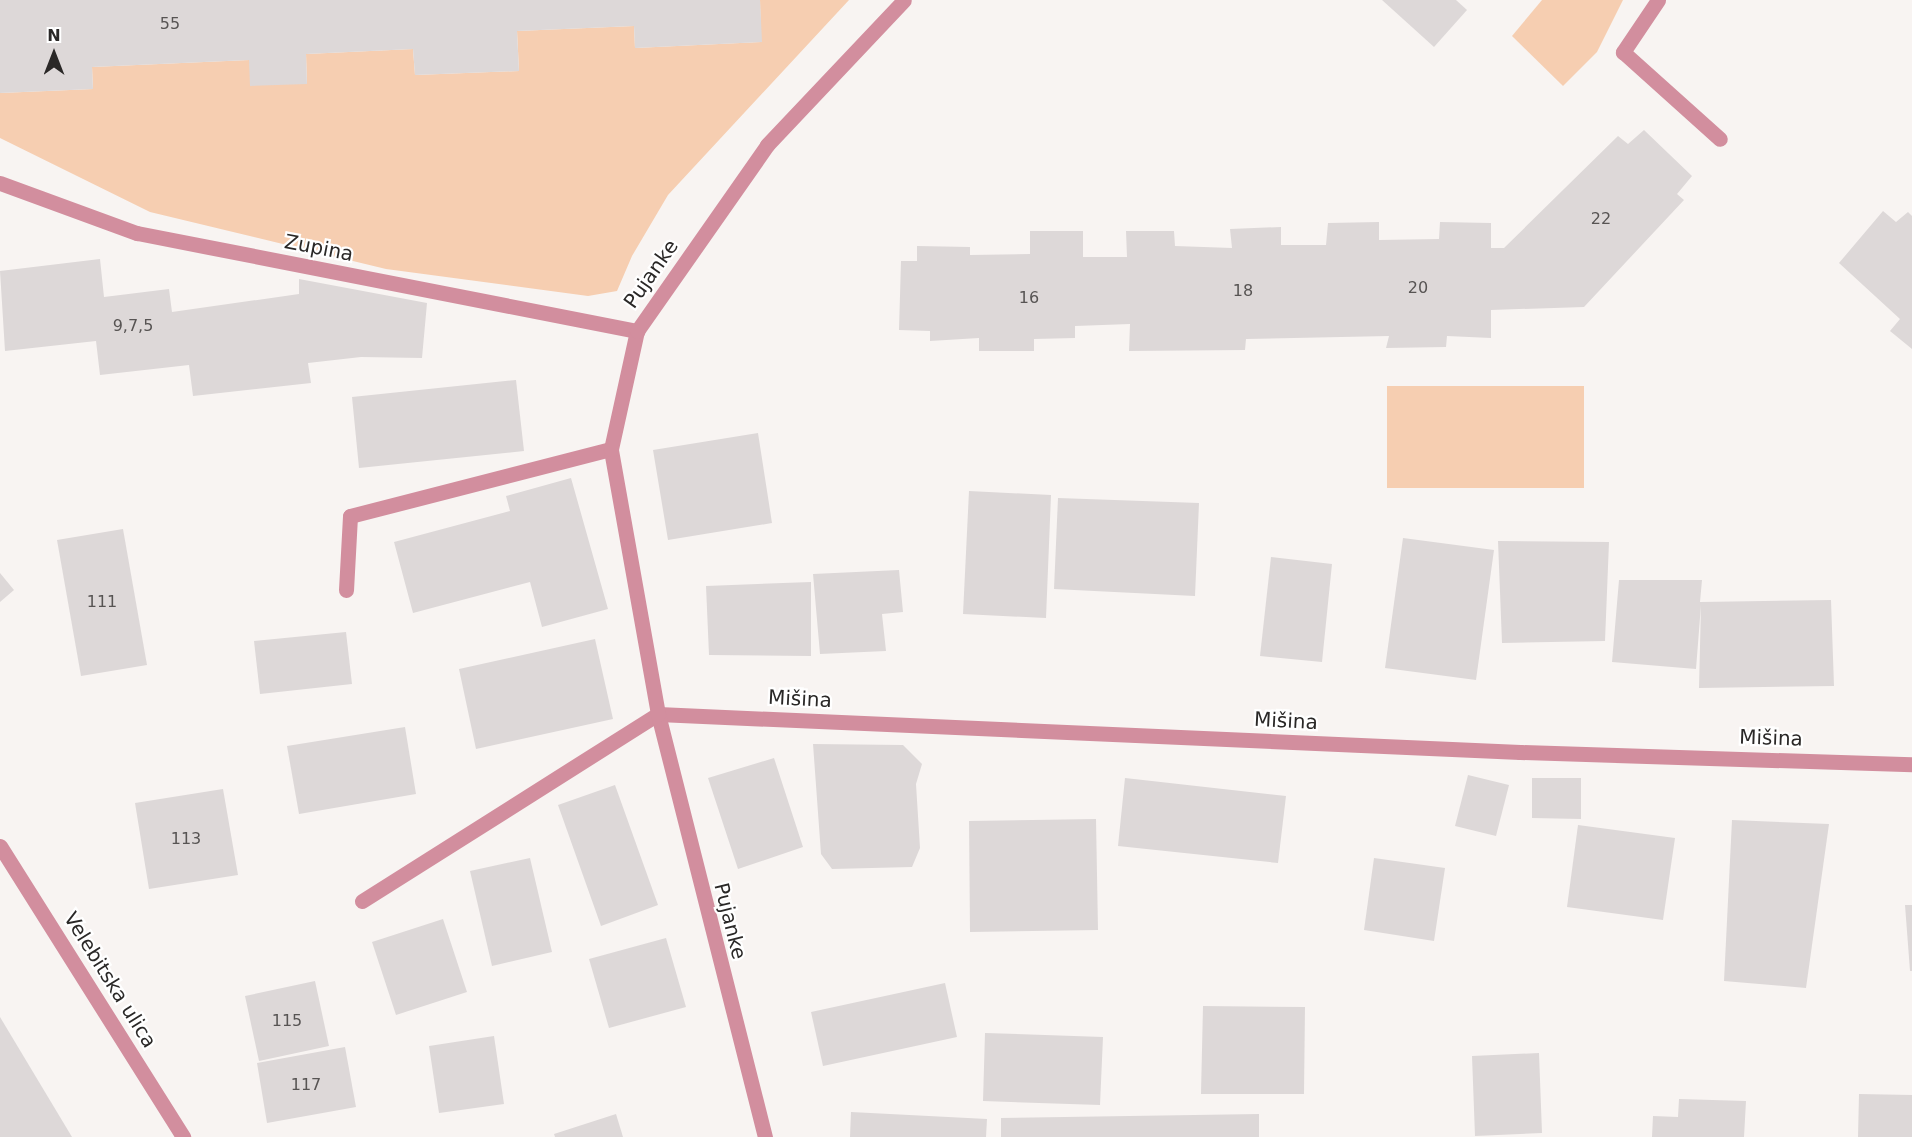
<!DOCTYPE html>
<html>
<head>
<meta charset="utf-8">
<style>
  body { margin:0 }
  #map { position:relative; width:1912px; height:1137px; overflow:hidden; background:#f8f4f2; font-family:"DejaVu Sans",sans-serif }
  div>[style] { position:absolute }
  .green>* { inset:0; background:#f6ceb1 }
  .building>* { inset:0; background:#ddd8d8 }
  .service>* { height:15px; margin:-7.5px; padding:0 7.5px; transform-origin:7.5px; border-radius:7.5px; background:#d28e9e }
  .minor>* { height:15px; margin:-7.5px; padding:0 7.5px; transform-origin:7.5px; border-radius:7.5px; background:#d28e9e }
  .tertiary>* { height:15px; margin:-7.5px; padding:0 7.5px; transform-origin:7.5px; border-radius:7.5px; background:#d28e9e }
  span { translate:-50% -50%; white-space:nowrap; text-align:center; line-height:1.15; -webkit-text-stroke:4.5px #fff; paint-order:stroke }
  .number-label { font-size:16px; color:#575453 }
  .number-label span { -webkit-text-stroke-width:0 }
  .street-label { font-size:20px; color:#2a2827 }
  .north { position:absolute; left:24px; top:24px; width:60px; height:60px; -webkit-text-stroke:4px #fff; paint-order:stroke; rotate:0deg; font-size:16px; font-weight:700; line-height:24px; text-align:center; color:#2a2827 }
  .north::after { content:''; display:block; margin:auto; width:21px; height:27px; background:#2a2827; clip-path:polygon(50% 0,100% 100%,50% 72%,0 100%) }
</style>
</head>
<body>
<div id="map">
  <div class="green">
    <div style="clip-path:polygon(760px 0,849px 0,668px 195px,632px 256px,617px 291px,588px 296px,386px 269px,150px 212px,0 138px,0 93px,93px 89px,92px 67px,249px 60px,307px 84px,306px 54px,413px 49px,415px 75px,519px 71px,517px 31px,634px 26px,635px 48px,761px 42px)"></div>
    <div style="clip-path:polygon(1542px 0,1623px 0,1597px 52px,1563px 86px,1512px 36px)"></div>
    <div style="clip-path:polygon(1387px 386px,1584px 386px,1584px 488px,1387px 488px)"></div>
  </div>
  <div class="building">
    <div style="clip-path:polygon(0 0,760px 0,762px 42px,635px 48px,634px 26px,517px 31px,519px 71px,415px 75px,413px 49px,306px 54px,307px 84px,250px 86px,249px 60px,92px 67px,93px 89px,0 93px)"></div>
    <div style="clip-path:polygon(1382px 0,1456px 0,1467px 10px,1434px 47px)"></div>
    <div style="clip-path:polygon(1644px 130px,1692px 176px,1677px 194px,1684px 200px,1584px 307px,1491px 310px,1491px 338px,1447px 336px,1446px 347px,1386px 348px,1389px 336px,1246px 339px,1245px 350px,1129px 351px,1130px 324px,1075px 326px,1075px 338px,1034px 339px,1034px 351px,979px 351px,979px 338px,930px 341px,930px 331px,899px 330px,901px 261px,917px 261px,917px 246px,970px 247px,970px 255px,1030px 254px,1030px 231px,1083px 231px,1083px 257px,1127px 257px,1126px 231px,1174px 231px,1175px 246px,1232px 248px,1230px 229px,1281px 227px,1281px 245px,1326px 245px,1328px 223px,1379px 222px,1379px 240px,1439px 239px,1440px 222px,1491px 223px,1491px 248px,1504px 248px,1618px 136px,1628px 144px)"></div>
    <div style="clip-path:polygon(1883px 211px,1896px 222px,1908px 212px,1912px 216px,1912px 349px,1890px 331px,1900px 319px,1839px 263px)"></div>
    <div style="clip-path:polygon(100px 259px,104px 297px,169px 289px,172px 312px,299px 294px,299px 279px,427px 303px,422px 358px,361px 357px,308px 363px,311px 383px,193px 396px,189px 365px,100px 375px,96px 341px,5px 351px,0 271px)"></div>
    <div style="clip-path:polygon(516px 380px,524px 451px,359px 468px,352px 397px)"></div>
    <div style="clip-path:polygon(758px 433px,772px 523px,668px 540px,653px 450px)"></div>
    <div style="clip-path:polygon(571px 478px,608px 609px,542px 627px,530px 582px,413px 613px,394px 542px,510px 511px,506px 496px)"></div>
    <div style="clip-path:polygon(969px 491px,1051px 495px,1046px 618px,963px 614px)"></div>
    <div style="clip-path:polygon(1058px 498px,1199px 503px,1195px 596px,1054px 589px)"></div>
    <div style="clip-path:polygon(123px 529px,147px 665px,81px 676px,57px 540px)"></div>
    <div style="clip-path:polygon(1403px 538px,1494px 550px,1476px 680px,1385px 668px)"></div>
    <div style="clip-path:polygon(1498px 541px,1609px 542px,1605px 641px,1502px 643px)"></div>
    <div style="clip-path:polygon(1271px 557px,1332px 564px,1322px 662px,1260px 656px)"></div>
    <div style="clip-path:polygon(899px 570px,903px 612px,882px 614px,886px 651px,820px 654px,813px 574px)"></div>
    <div style="clip-path:polygon(0 573px,14px 590px,0 602px)"></div>
    <div style="clip-path:polygon(1619px 580px,1702px 580px,1700px 602px,1831px 600px,1834px 686px,1699px 688px,1701px 605px,1696px 669px,1612px 662px)"></div>
    <div style="clip-path:polygon(811px 582px,811px 656px,709px 655px,706px 586px)"></div>
    <div style="clip-path:polygon(346px 632px,352px 684px,260px 694px,254px 641px)"></div>
    <div style="clip-path:polygon(595px 639px,613px 719px,476px 749px,459px 669px)"></div>
    <div style="clip-path:polygon(405px 727px,416px 794px,299px 814px,287px 746px)"></div>
    <div style="clip-path:polygon(813px 744px,903px 745px,922px 764px,916px 784px,920px 848px,912px 867px,832px 869px,821px 854px)"></div>
    <div style="clip-path:polygon(774px 758px,803px 847px,738px 869px,708px 778px)"></div>
    <div style="clip-path:polygon(1468px 775px,1509px 785px,1496px 836px,1455px 826px)"></div>
    <div style="clip-path:polygon(1125px 778px,1286px 796px,1278px 863px,1118px 846px)"></div>
    <div style="clip-path:polygon(1532px 778px,1581px 778px,1581px 819px,1532px 818px)"></div>
    <div style="clip-path:polygon(615px 785px,658px 905px,601px 926px,558px 805px)"></div>
    <div style="clip-path:polygon(223px 789px,238px 875px,149px 889px,135px 803px)"></div>
    <div style="clip-path:polygon(1096px 819px,1098px 930px,970px 932px,969px 821px)"></div>
    <div style="clip-path:polygon(1732px 820px,1829px 824px,1806px 988px,1724px 981px)"></div>
    <div style="clip-path:polygon(1578px 825px,1675px 838px,1663px 920px,1567px 907px)"></div>
    <div style="clip-path:polygon(530px 858px,552px 952px,492px 966px,470px 871px)"></div>
    <div style="clip-path:polygon(1374px 858px,1445px 868px,1434px 941px,1364px 930px)"></div>
    <div style="clip-path:polygon(1905px 905px,1912px 905px,1912px 971px,1910px 971px)"></div>
    <div style="clip-path:polygon(443px 919px,467px 992px,396px 1015px,372px 942px)"></div>
    <div style="clip-path:polygon(666px 938px,686px 1007px,609px 1028px,589px 959px)"></div>
    <div style="clip-path:polygon(315px 981px,329px 1046px,259px 1061px,245px 996px)"></div>
    <div style="clip-path:polygon(945px 983px,957px 1037px,823px 1066px,811px 1012px)"></div>
    <div style="clip-path:polygon(1203px 1006px,1305px 1007px,1304px 1094px,1201px 1094px)"></div>
    <div style="clip-path:polygon(0 1017px,72px 1137px,0 1137px)"></div>
    <div style="clip-path:polygon(985px 1033px,1103px 1037px,1100px 1105px,983px 1101px)"></div>
    <div style="clip-path:polygon(494px 1036px,504px 1104px,439px 1113px,429px 1046px)"></div>
    <div style="clip-path:polygon(345px 1047px,356px 1107px,267px 1123px,257px 1063px)"></div>
    <div style="clip-path:polygon(1539px 1053px,1542px 1133px,1475px 1136px,1472px 1056px)"></div>
    <div style="clip-path:polygon(1859px 1094px,1912px 1095px,1912px 1137px,1858px 1137px)"></div>
    <div style="clip-path:polygon(1679px 1099px,1746px 1101px,1744px 1137px,1652px 1137px,1653px 1116px,1678px 1117px)"></div>
    <div style="clip-path:polygon(851px 1112px,987px 1119px,986px 1137px,850px 1137px)"></div>
    <div style="clip-path:polygon(616px 1114px,623px 1137px,555px 1137px,554px 1134px)"></div>
    <div style="clip-path:polygon(1259px 1114px,1259px 1137px,1001px 1137px,1001px 1118px)"></div>
  </div>
  <div class="service">
    <div style="left:1658px;top:0;width:63px;rotate:123.9deg"></div>
    <div style="left:1623px;top:52px;width:130px;rotate:41.9deg"></div>
    <div style="left:346px;top:590px;width:74px;rotate:-86.9deg"></div>
    <div style="left:350px;top:516px;width:269px;rotate:-14.4deg"></div>
  </div>
  <div class="minor">
    <div style="left:0;top:183px;width:146px;rotate:20.1deg"></div>
    <div style="left:137px;top:233px;width:510px;rotate:11.09deg"></div>
    <div style="left:362px;top:901px;width:350px;rotate:-32.3deg"></div>
    <div style="left:658px;top:714px;width:863px;rotate:2.52deg"></div>
    <div style="left:1520px;top:752px;width:392px;rotate:1.8deg"></div>
    <div style="left:765px;top:1137px;width:436px;rotate:-104.2deg"></div>
    <div style="left:658px;top:714px;width:269px;rotate:-100.1deg"></div>
    <div style="left:611px;top:449px;width:121px;rotate:-77.6deg"></div>
    <div style="left:637px;top:331px;width:227px;rotate:-55deg"></div>
    <div style="left:767px;top:145px;width:199px;rotate:-46.6deg"></div>
  </div>
  <div class="tertiary">
    <div style="left:0;top:846px;width:344px;rotate:57.8deg"></div>
  </div>
  <div class="number-label">
    <span style="left:170px;top:24px">55</span>
    <span style="left:1601px;top:219px">22</span>
    <span style="left:1418px;top:288px">20</span>
    <span style="left:1243px;top:291px">18</span>
    <span style="left:1029px;top:298px">16</span>
    <span style="left:133px;top:326px">9,7,5</span>
    <span style="left:102px;top:602px">111</span>
    <span style="left:186px;top:839px">113</span>
    <span style="left:287px;top:1021px">115</span>
    <span style="left:306px;top:1085px">117</span>
  </div>
  <div class="street-label">
    <span style="left:319px;top:248px;rotate:11deg">Zupina</span>
    <span style="left:651px;top:274px;rotate:-55deg">Pujanke</span>
    <span style="left:800px;top:699px;rotate:3deg">Mišina</span>
    <span style="left:1286px;top:721px;rotate:3deg">Mišina</span>
    <span style="left:1771px;top:738px;rotate:2deg">Mišina</span>
    <span style="left:730px;top:921px;rotate:76deg">Pujanke</span>
    <span style="left:110px;top:980px;rotate:58deg">Velebitska ulica</span>
  </div>
  <div class="north">N</div>
</div>
</body>
</html>
